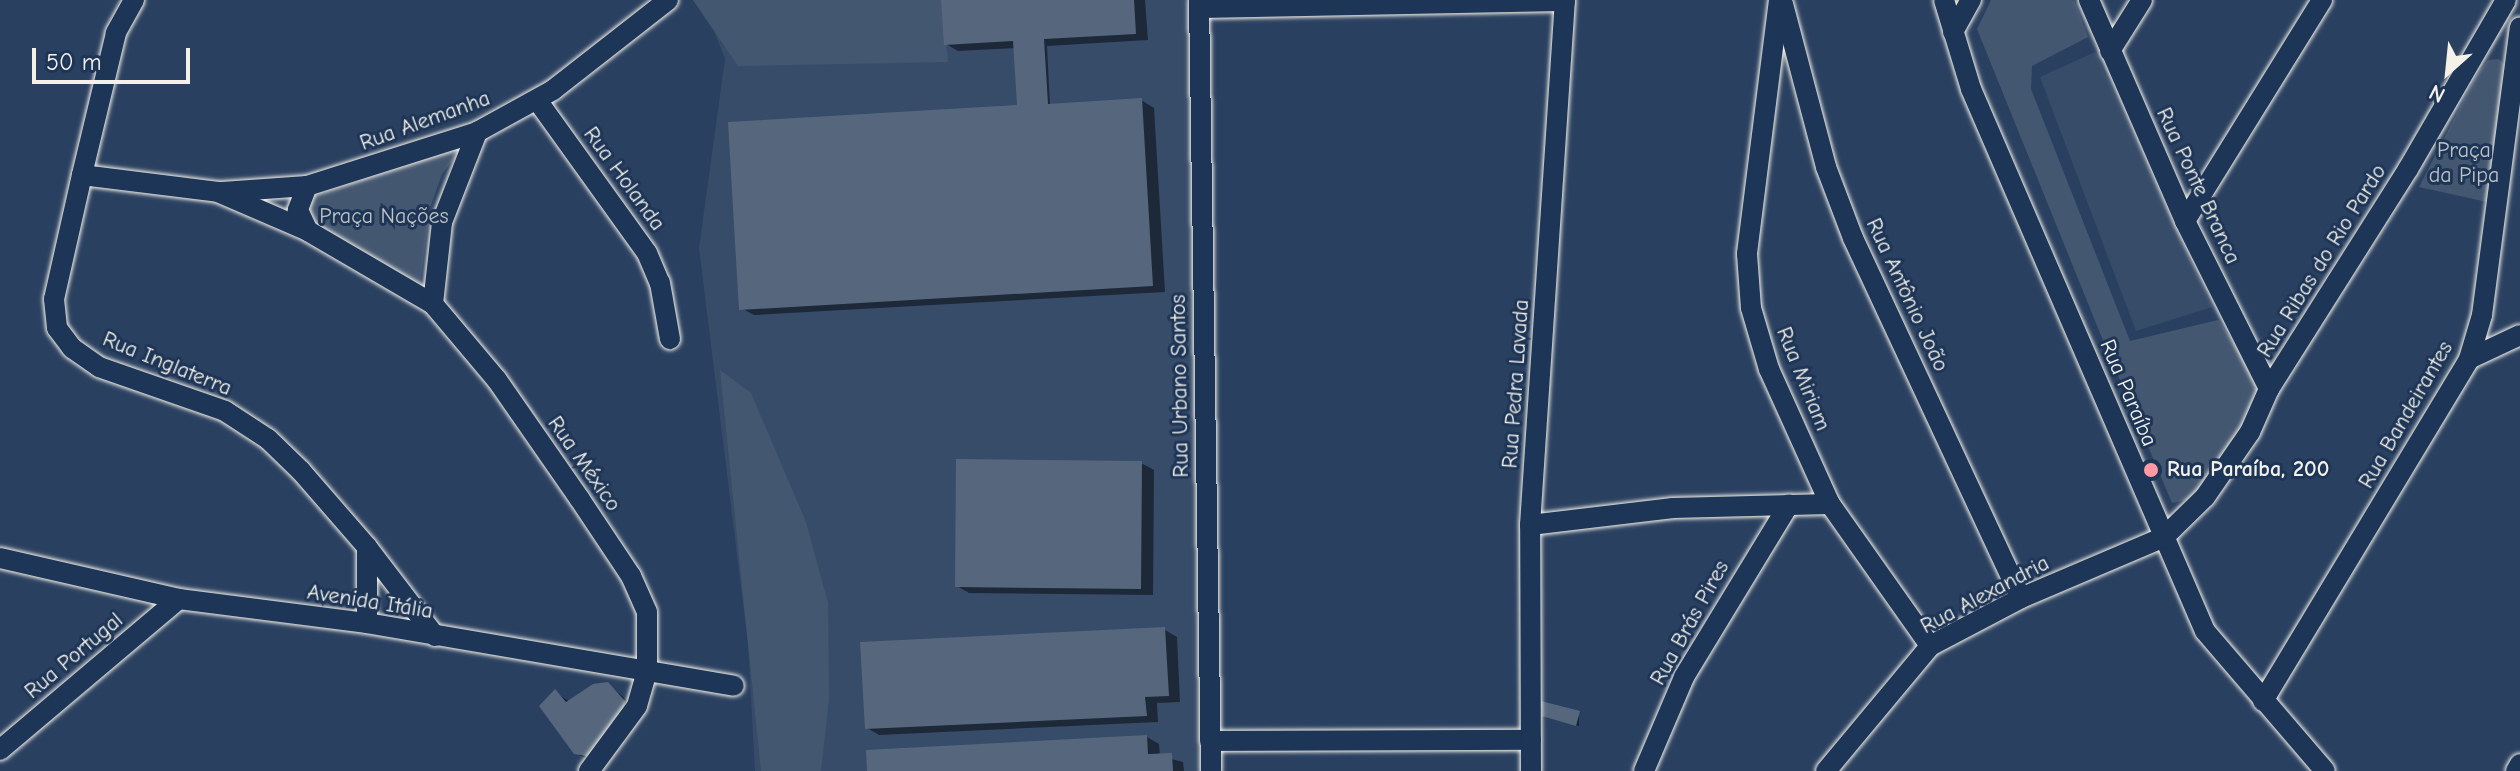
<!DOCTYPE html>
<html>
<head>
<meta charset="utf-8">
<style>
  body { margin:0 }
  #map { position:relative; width:2520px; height:771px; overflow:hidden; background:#2a4060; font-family:"Comic Neue",sans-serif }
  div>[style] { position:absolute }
  .built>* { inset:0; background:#374c69 }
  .green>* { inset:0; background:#445771 }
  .shadow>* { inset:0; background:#0007 }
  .building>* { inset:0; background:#56677d }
  .roads { filter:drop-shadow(0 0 2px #f4f1e8) drop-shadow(0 0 2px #f4f1e8) }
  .minor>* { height:20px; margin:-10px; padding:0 10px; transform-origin:10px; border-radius:10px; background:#1d3557 }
  .dots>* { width:22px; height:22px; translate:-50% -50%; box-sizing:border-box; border:4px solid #1d3557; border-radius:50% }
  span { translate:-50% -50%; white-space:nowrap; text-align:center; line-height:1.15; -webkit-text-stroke:6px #1d3557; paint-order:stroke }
  .street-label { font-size:22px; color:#f4f1e8 }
  .park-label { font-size:22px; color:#bfc3c4 }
  .poi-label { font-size:22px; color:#f4f1e8; font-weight:700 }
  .left { translate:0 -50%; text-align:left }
  .north { position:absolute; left:2408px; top:32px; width:80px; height:80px; -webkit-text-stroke:6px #1d3557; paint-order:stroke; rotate:207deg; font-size:22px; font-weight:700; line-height:32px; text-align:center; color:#f4f1e8 }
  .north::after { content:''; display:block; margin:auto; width:28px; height:36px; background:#f4f1e8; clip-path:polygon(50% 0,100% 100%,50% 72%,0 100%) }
  .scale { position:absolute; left:32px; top:48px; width:158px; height:36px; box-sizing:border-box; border:4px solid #f4f1e8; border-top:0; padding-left:10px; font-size:24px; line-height:28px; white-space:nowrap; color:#f4f1e8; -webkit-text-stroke:6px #1d3557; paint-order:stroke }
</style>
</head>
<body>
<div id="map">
  <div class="built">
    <div style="clip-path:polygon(702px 0,1197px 0,1214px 771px,755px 771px,748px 643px,699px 248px,725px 59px)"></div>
    <div style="clip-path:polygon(2095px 52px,2212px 307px,2136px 331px,2040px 77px)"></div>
  </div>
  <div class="green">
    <div style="clip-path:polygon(693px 0,942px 0,948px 62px,738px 66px)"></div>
    <div style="clip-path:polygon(1991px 0,2074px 0,2088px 37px,2032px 66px,2031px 89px,2130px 341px,2218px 320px,2262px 384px,2259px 402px,2195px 498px,2172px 503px,2100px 333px,1977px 29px)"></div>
    <div style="clip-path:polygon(2499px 59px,2507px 67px,2508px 84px,2487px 202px,2419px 187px,2476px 76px,2488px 60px)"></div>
    <div style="clip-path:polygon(464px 146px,442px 174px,430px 208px,420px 284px,325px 234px,312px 220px,309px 198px)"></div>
    <div style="clip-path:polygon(720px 370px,751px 393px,806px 522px,828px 603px,829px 699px,821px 771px,761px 771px)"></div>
  </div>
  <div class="shadow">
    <div style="clip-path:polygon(943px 0,1145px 0,1148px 40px,1047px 46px,1050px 106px,1141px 100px,1154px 108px,1165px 292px,754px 315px,741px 308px,1024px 107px,1016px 48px,958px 51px,946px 44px)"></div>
    <div style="clip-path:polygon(1141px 463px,1154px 470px,1153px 595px,969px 593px,957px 586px)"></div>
    <div style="clip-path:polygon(1165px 630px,1177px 637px,1180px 702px,1157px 703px,1158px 722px,879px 735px,867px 728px)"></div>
    <div style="clip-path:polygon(608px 684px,637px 709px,634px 721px,628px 738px,600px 762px,588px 760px,575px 752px,555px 692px,570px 702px)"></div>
    <div style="clip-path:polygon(1579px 713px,1579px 726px,1547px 717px)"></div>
    <div style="clip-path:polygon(1147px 737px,1159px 744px,1160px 756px,1183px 762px,1184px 771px,869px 771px)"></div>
  </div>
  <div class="building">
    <div style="clip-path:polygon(941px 0,1134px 0,1136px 34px,1044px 39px,1048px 104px,1142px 98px,1153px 286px,739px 310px,728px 122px,1017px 105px,1013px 41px,944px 45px)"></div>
    <div style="clip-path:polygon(956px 459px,1142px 461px,1141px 589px,955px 587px)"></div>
    <div style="clip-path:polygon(1165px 627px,1169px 696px,1145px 697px,1147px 716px,865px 729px,860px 642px)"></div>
    <div style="clip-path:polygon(608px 682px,625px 701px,623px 714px,606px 743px,587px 756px,574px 754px,539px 706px,555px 689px,566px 702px,593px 684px)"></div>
    <div style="clip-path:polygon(1541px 701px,1580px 711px,1576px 726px,1542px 716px)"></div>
    <div style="clip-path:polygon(1147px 735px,1148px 754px,1172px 753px,1173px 771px,867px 771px,866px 750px)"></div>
  </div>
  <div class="roads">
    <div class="minor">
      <div style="left:134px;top:0;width:38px;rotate:119deg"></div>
      <div style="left:116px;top:33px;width:146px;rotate:103.5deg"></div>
      <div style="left:82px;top:175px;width:127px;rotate:102.7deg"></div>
      <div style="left:54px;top:299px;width:29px;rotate:84deg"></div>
      <div style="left:57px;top:328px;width:25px;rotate:53deg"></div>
      <div style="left:72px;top:348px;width:33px;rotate:35deg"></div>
      <div style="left:99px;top:367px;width:133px;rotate:19.2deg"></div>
      <div style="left:225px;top:411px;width:51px;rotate:33.1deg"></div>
      <div style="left:268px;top:439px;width:46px;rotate:44.1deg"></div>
      <div style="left:301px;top:471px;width:101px;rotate:49deg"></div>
      <div style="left:367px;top:547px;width:76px;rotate:90deg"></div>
      <div style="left:1199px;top:0;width:771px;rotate:89.11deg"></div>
      <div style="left:1779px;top:0;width:256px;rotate:97.2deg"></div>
      <div style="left:1747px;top:254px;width:54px;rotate:85.8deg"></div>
      <div style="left:1751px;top:308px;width:64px;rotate:73.6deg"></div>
      <div style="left:1769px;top:369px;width:148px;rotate:65.7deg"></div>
      <div style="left:1830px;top:504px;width:174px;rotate:54.8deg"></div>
      <div style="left:1944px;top:0;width:93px;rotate:73.1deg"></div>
      <div style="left:1971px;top:89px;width:590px;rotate:66.65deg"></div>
      <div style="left:2205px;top:631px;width:184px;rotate:49.4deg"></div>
      <div style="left:2089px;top:0;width:241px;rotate:66.5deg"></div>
      <div style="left:2185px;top:221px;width:188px;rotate:63.4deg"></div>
      <div style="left:1783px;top:4px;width:169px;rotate:75.2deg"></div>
      <div style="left:1826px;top:167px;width:76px;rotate:69.2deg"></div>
      <div style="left:1853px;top:238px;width:397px;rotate:65deg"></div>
      <div style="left:1200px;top:8px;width:365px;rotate:-1.1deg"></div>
      <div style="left:1953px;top:32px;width:37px;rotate:-61deg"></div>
      <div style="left:2110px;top:51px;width:60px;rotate:-57.9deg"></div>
      <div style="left:537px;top:100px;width:188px;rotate:54.3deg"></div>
      <div style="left:647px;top:253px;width:33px;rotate:67deg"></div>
      <div style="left:660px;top:283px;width:57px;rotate:79.9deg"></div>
      <div style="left:82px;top:175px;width:137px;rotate:7.1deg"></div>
      <div style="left:218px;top:192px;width:98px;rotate:23.4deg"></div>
      <div style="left:308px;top:231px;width:145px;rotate:30.3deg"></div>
      <div style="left:433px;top:304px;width:99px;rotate:49.9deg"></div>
      <div style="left:497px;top:380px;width:144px;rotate:55.2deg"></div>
      <div style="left:579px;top:498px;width:94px;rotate:56.3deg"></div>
      <div style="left:631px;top:576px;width:39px;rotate:66deg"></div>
      <div style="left:647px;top:612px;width:59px;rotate:90deg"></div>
      <div style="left:647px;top:671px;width:36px;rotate:106deg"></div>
      <div style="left:637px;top:706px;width:81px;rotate:126.4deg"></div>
      <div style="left:307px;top:186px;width:26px;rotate:111deg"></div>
      <div style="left:298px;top:210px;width:23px;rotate:65deg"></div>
      <div style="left:222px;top:192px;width:85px;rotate:-4deg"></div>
      <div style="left:307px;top:186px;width:178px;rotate:-17.6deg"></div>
      <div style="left:477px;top:132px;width:87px;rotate:-28.9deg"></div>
      <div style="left:553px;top:90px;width:146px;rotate:-38deg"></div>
      <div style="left:2185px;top:221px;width:260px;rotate:-58.2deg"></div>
      <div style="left:433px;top:304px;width:82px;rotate:-83.7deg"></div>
      <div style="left:442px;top:222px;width:97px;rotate:-68.7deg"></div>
      <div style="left:2469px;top:359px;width:56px;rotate:-25.2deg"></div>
      <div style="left:1530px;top:525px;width:144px;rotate:-6.8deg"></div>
      <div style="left:1673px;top:508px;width:157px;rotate:-1.5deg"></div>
      <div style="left:367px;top:547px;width:112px;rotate:52.6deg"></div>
      <div style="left:0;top:558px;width:184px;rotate:12.9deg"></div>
      <div style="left:179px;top:599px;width:190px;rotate:7.3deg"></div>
      <div style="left:367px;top:623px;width:372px;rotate:9.7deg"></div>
      <div style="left:2263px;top:701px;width:399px;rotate:-58.9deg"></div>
      <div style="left:2469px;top:359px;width:46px;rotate:-73.5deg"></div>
      <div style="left:2482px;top:315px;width:290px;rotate:-82.5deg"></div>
      <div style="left:1210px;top:741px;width:321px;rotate:-0.2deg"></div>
      <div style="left:0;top:750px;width:234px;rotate:-40.2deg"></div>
      <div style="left:1531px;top:771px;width:246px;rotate:-90.2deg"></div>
      <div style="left:1530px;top:525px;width:526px;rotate:-86.19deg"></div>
      <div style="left:1644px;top:771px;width:102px;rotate:-66.9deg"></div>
      <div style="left:1684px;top:677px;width:202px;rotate:-58.7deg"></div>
      <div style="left:1826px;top:771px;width:163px;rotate:-50.2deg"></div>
      <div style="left:1930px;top:646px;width:103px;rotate:-27.8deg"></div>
      <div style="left:2021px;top:598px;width:155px;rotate:-23.1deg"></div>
      <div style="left:2164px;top:537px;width:57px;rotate:-44.3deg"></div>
      <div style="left:2205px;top:497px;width:79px;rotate:-55.3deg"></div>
      <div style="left:2250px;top:432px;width:47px;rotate:-66.2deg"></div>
      <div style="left:2269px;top:389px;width:260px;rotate:-57.7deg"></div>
      <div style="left:2408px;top:169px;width:195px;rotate:-59.9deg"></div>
      <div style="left:2516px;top:771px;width:8px;rotate:-60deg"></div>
    </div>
  </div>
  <div class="dots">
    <div style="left:2151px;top:470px;background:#ff9aa2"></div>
  </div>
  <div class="street-label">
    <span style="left:425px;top:121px;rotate:-20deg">Rua Alemanha</span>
    <span style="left:624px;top:179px;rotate:54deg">Rua Holanda</span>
    <span style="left:2198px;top:186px;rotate:65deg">Rua Ponte Branca</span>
    <span style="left:2322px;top:261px;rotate:-58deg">Rua Ribas do Rio Pardo</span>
    <span style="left:1907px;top:295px;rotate:65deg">Rua Antônio João</span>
    <span style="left:167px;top:364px;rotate:22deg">Rua Inglaterra</span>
    <span style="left:1803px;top:379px;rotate:68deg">Rua Miriam</span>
    <span style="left:1516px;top:384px;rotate:-86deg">Rua Pedra Lavada</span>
    <span style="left:1180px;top:386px;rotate:-91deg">Rua Urbano Santos</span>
    <span style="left:2128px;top:393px;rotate:67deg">Rua Paraíba</span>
    <span style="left:2406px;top:415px;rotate:-60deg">Rua Bandeirantes</span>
    <span style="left:584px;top:464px;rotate:55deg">Rua México</span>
    <span style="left:1985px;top:595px;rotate:-28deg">Rua Alexandria</span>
    <span style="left:370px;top:602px;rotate:9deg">Avenida Itália</span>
    <span style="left:1690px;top:623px;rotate:-61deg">Rua Brás Pires</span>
    <span style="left:74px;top:656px;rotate:-40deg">Rua Portugal</span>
  </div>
  <div class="park-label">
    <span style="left:2464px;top:163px">Praça<br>da Pipa</span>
    <span style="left:384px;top:217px">Praça Nações</span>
  </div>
  <div class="poi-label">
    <span class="left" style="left:2167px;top:470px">Rua Paraíba, 200</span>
  </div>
  <div class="north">N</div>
  <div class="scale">50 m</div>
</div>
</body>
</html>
